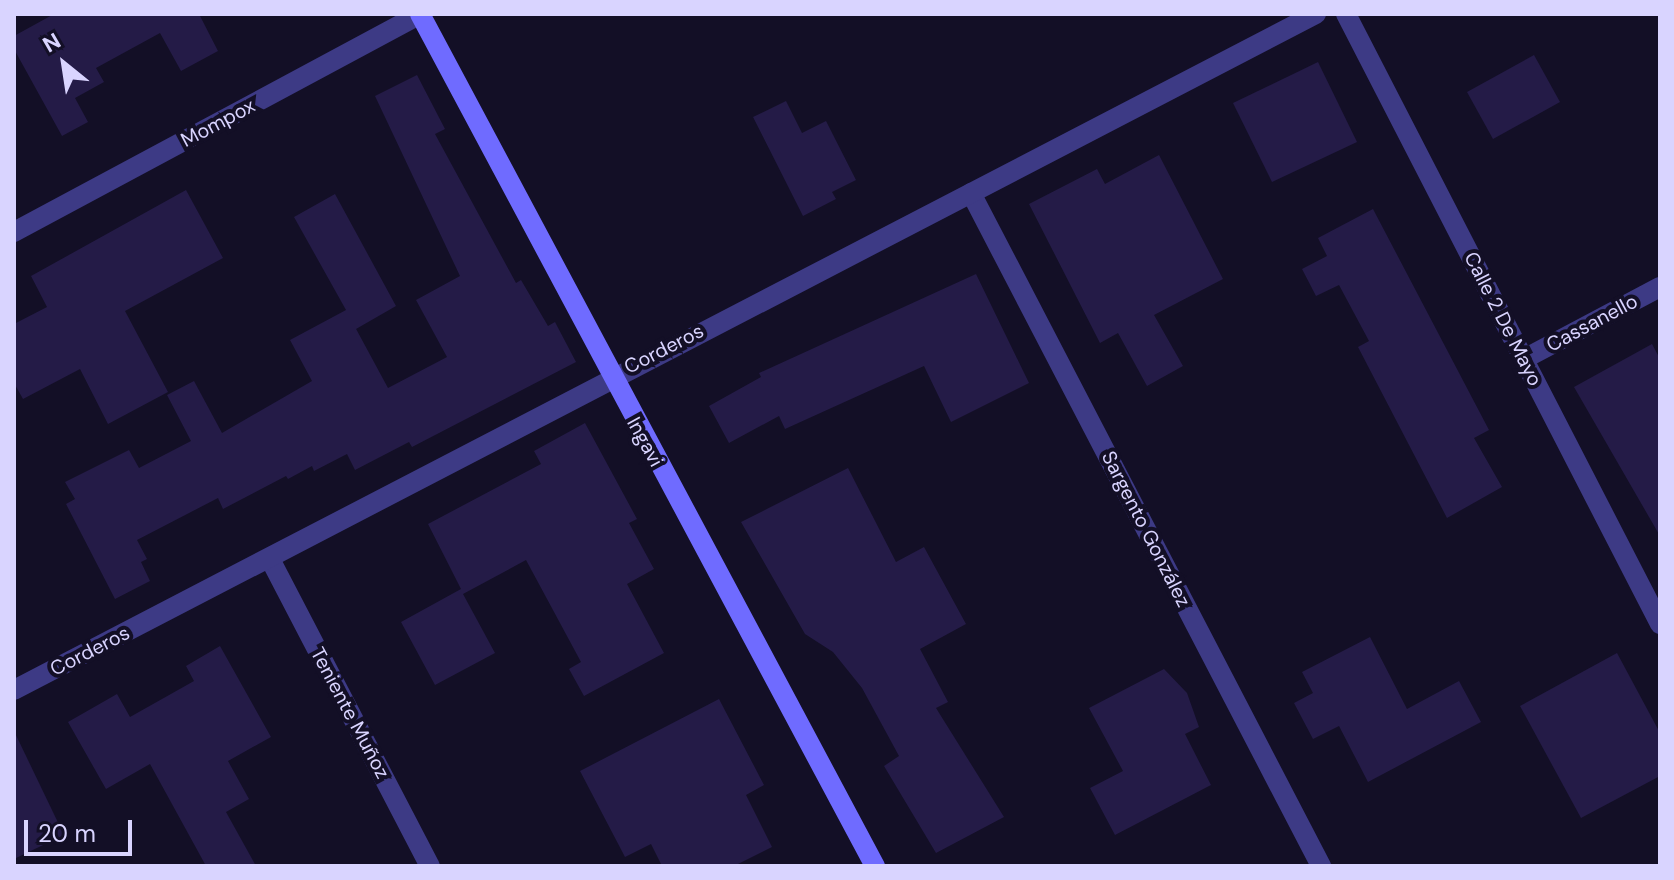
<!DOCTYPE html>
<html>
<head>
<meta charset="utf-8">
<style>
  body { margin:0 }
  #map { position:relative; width:1674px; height:880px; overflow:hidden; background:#130f26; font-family:"DM Sans",sans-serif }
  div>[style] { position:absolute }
  .building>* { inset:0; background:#241b47 }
  .minor>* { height:20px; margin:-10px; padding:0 10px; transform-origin:10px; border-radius:10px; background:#3d3a85 }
  .secondary>* { height:20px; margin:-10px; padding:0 10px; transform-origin:10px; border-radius:10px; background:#6f6bff }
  span { translate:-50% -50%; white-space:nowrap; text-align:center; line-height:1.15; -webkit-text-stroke:8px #130f26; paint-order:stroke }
  .street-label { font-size:20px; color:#d9d4ff }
  .frame { position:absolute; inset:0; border:16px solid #d9d4ff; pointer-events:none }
  .north { position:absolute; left:24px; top:24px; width:80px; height:80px; -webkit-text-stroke:6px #130f26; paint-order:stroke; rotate:330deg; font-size:22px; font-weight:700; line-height:32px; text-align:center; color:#d9d4ff }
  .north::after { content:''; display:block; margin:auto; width:28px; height:36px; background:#d9d4ff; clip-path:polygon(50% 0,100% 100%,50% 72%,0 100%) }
  .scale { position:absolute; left:24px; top:820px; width:108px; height:36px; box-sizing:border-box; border:4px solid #d9d4ff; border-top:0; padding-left:10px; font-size:24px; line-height:28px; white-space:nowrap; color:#d9d4ff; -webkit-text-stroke:6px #130f26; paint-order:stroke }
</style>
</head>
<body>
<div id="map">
  <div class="building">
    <div style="clip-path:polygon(54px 14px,199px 14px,218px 51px,181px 71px,160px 33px,96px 68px,104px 82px,75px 98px,88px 122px,62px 136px,14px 49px,14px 36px)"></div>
    <div style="clip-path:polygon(1534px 55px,1560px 102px,1493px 139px,1467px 92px)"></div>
    <div style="clip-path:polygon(1318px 62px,1357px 142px,1272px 182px,1233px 103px)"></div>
    <div style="clip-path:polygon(417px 75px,445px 129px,435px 134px,516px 283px,521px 280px,548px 326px,555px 322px,576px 362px,412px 447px,409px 442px,355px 470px,347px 454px,314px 471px,312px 466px,288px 479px,286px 476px,223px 509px,218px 498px,137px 540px,147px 559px,141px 562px,150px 581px,115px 599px,66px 504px,75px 499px,65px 482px,129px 450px,139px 468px,191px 441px,167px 395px,194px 381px,222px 433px,312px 381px,290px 340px,346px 310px,294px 217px,335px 194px,396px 306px,356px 329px,348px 314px,388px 388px,447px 357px,416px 300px,460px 276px,375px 96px)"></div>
    <div style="clip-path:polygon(786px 101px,802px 133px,826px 121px,856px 180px,832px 192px,836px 199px,803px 216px,753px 117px)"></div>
    <div style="clip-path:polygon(1159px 155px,1223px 279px,1154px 315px,1183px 366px,1147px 386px,1118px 333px,1100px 343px,1029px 204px,1097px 169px,1105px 184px)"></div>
    <div style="clip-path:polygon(186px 190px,223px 258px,125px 311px,168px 392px,108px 424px,80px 369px,23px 399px,14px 383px,14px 324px,47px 307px,31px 276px)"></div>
    <div style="clip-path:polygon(1373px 209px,1489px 430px,1474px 438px,1502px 487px,1447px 518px,1358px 347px,1369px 341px,1339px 285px,1316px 296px,1302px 269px,1327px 256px,1318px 238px)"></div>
    <div style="clip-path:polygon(976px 274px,1029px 383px,951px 422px,924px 366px,785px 429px,779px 416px,729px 443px,709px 406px,761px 377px,759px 373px)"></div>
    <div style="clip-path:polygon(1652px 344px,1660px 359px,1660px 536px,1574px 387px)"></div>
    <div style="clip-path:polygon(585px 423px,637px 519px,629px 523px,654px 569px,627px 584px,664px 653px,584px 696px,569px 669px,581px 662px,526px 560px,463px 594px,495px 653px,435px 685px,401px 622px,461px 589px,428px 524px,541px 464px,534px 451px)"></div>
    <div style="clip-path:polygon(848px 468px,896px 562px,924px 547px,966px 624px,920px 649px,948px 702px,936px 708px,1004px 817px,936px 853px,884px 766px,899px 756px,862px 688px,833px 652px,805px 634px,741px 522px)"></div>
    <div style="clip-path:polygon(1370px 637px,1407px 709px,1459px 681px,1481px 722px,1368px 782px,1339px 726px,1313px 739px,1294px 703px,1313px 693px,1302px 672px)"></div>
    <div style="clip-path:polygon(220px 646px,271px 737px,228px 761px,249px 799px,226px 812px,256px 866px,206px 866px,150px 764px,106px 789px,68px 722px,117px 694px,130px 717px,194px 681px,186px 666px)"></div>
    <div style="clip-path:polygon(1617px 653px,1660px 733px,1660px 776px,1581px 818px,1520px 706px)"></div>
    <div style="clip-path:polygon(1164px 669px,1187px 693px,1199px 727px,1185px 734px,1211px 785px,1115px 835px,1090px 788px,1123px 771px,1089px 708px)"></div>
    <div style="clip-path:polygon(719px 699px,764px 785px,746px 795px,772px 847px,734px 866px,662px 866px,651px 844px,625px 857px,580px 771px)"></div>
    <div style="clip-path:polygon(14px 731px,64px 835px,14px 859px)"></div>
  </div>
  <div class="minor">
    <div style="left:1346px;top:14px;width:686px;rotate:62.76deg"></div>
    <div style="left:971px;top:193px;width:759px;rotate:62.52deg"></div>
    <div style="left:14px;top:232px;width:462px;rotate:-28.2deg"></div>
    <div style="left:1524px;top:359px;width:154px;rotate:-27.9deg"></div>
    <div style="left:270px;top:559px;width:346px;rotate:62.5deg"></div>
    <div style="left:14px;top:690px;width:1467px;rotate:-27.44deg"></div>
  </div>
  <div class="secondary">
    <div style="left:420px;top:14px;width:966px;rotate:61.9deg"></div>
  </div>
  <div class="street-label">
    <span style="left:218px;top:123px;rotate:-28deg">Mompox</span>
    <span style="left:1503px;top:319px;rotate:63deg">Calle 2 De Mayo</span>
    <span style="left:1592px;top:323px;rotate:-28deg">Cassanello</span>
    <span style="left:664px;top:349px;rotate:-27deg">Corderos</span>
    <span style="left:645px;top:442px;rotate:61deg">Ingavi</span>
    <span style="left:1146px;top:529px;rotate:63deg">Sargento González</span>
    <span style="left:90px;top:651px;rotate:-27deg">Corderos</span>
    <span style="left:350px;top:713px;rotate:62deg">Teniente Muñoz</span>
  </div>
  <div class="frame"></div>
  <div class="north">N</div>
  <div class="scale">20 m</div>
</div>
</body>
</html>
